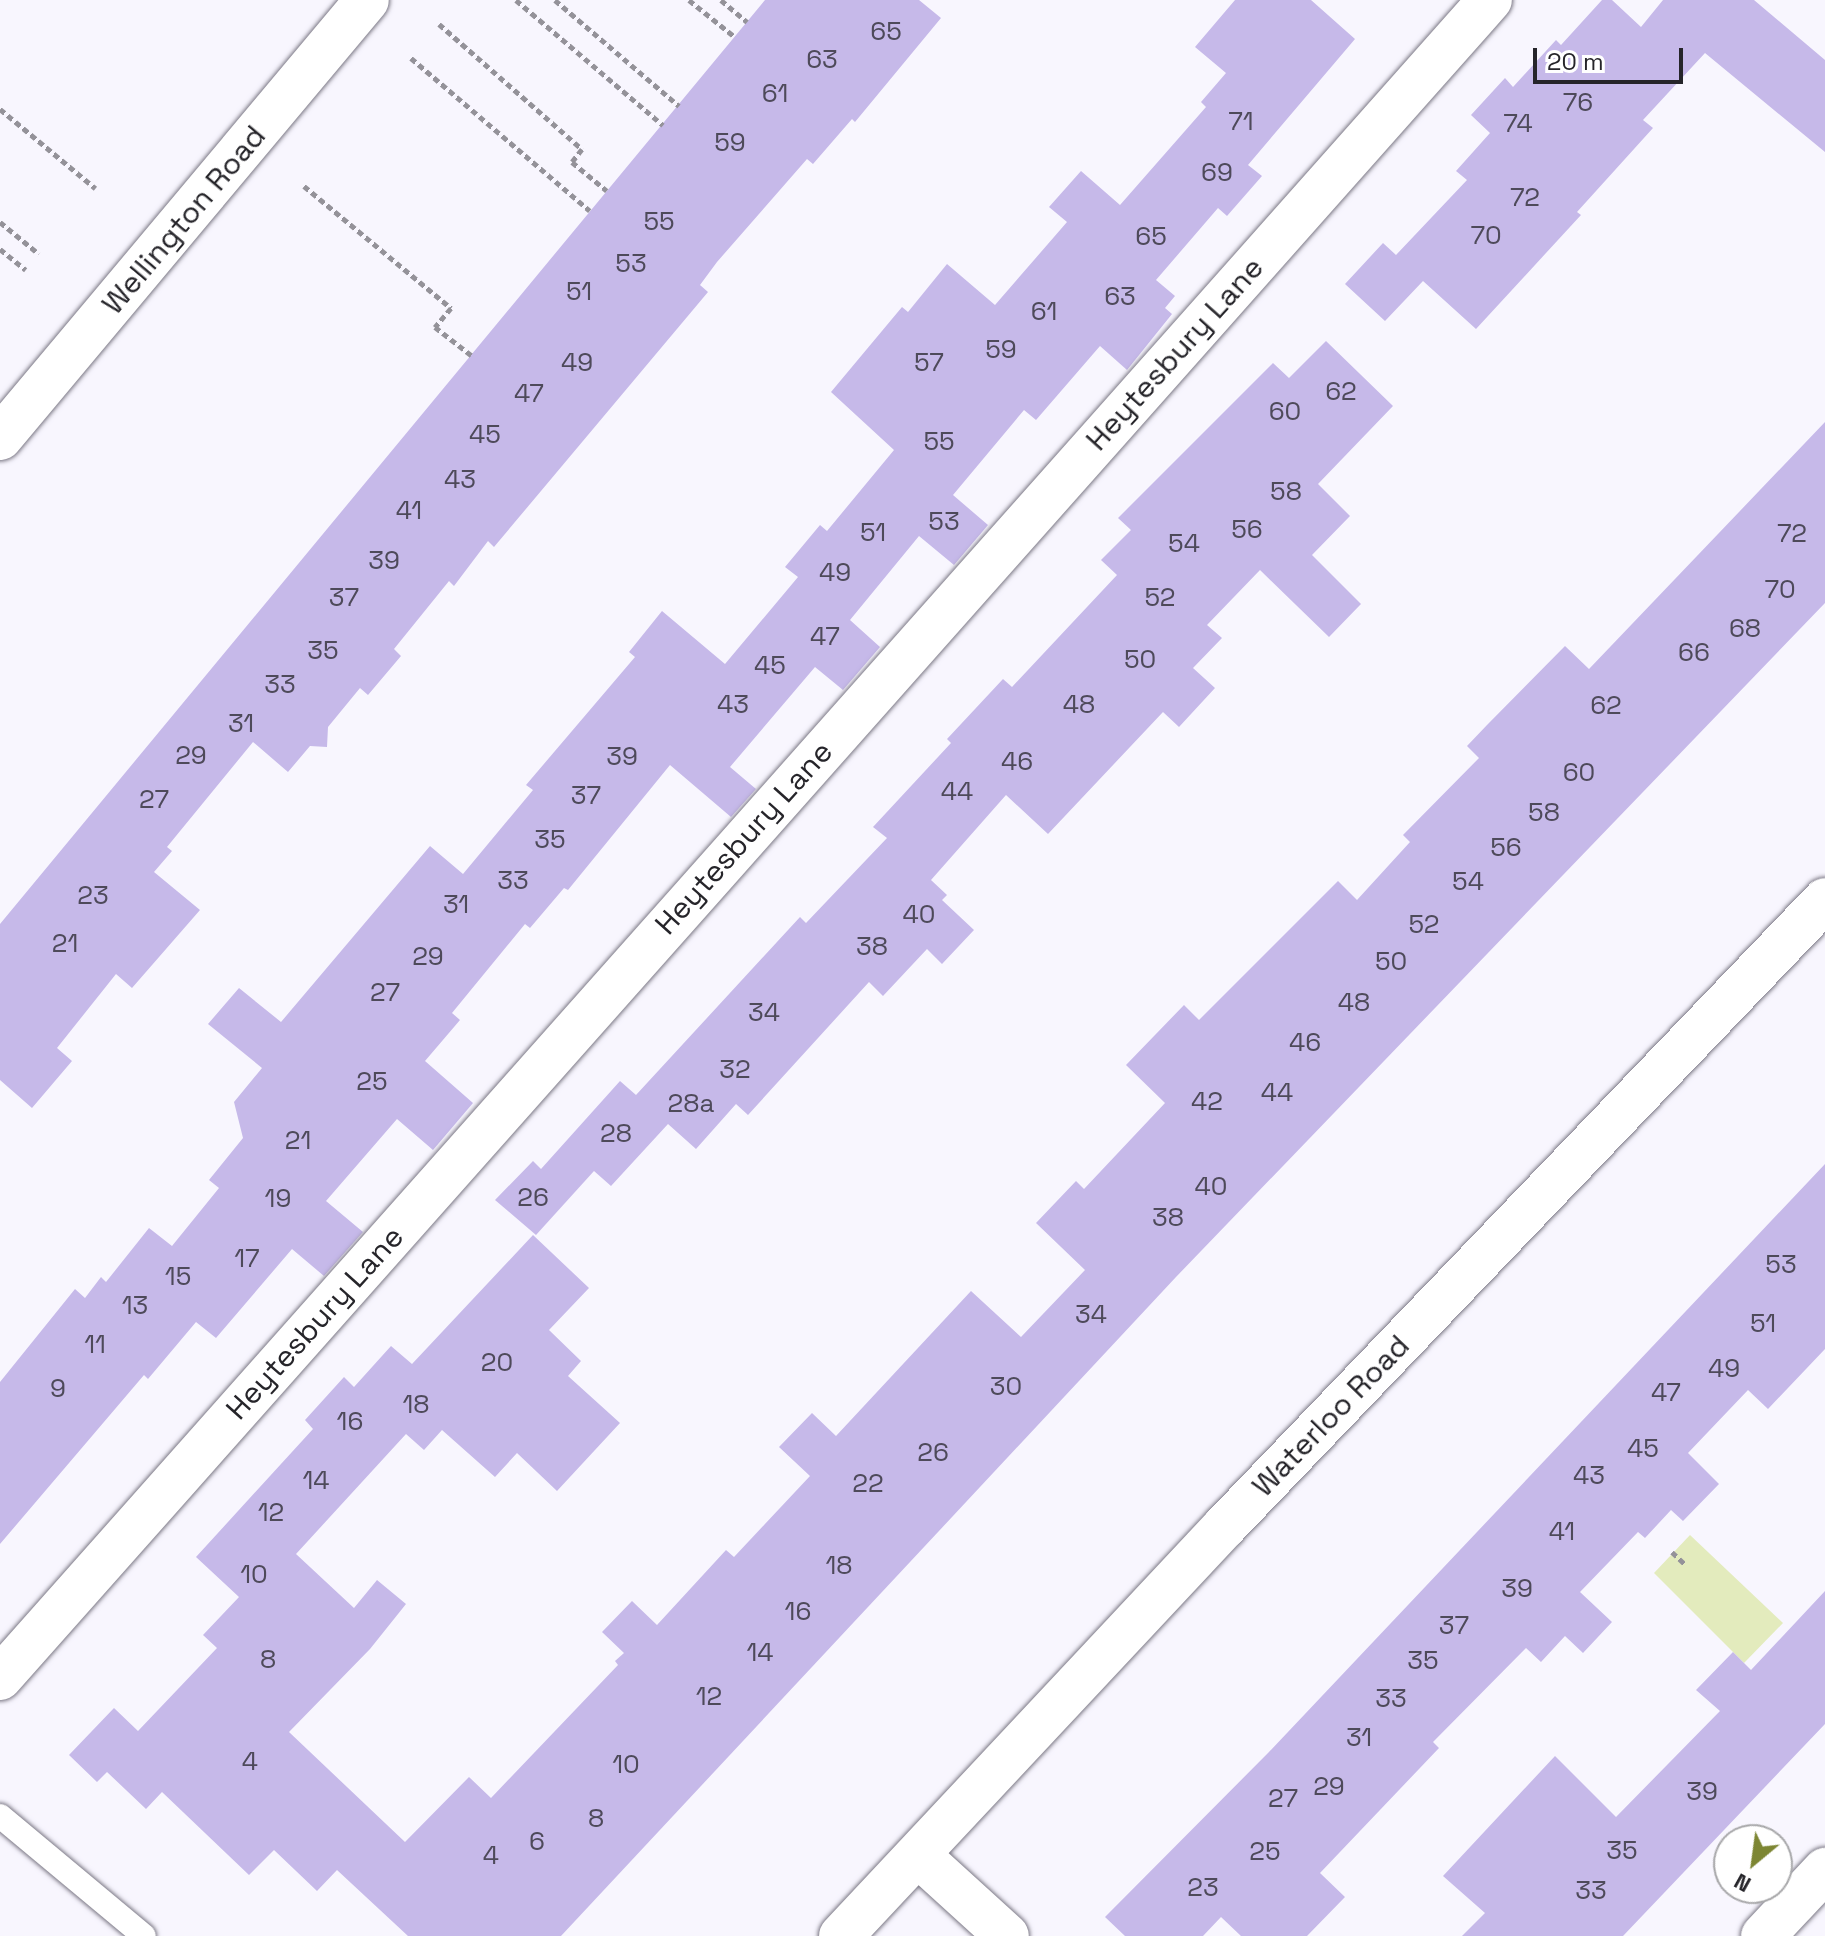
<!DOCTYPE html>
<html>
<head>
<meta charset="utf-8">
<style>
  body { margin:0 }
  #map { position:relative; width:1825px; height:1936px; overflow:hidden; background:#f8f6fe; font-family:"Space Grotesk",sans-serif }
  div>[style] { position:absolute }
  .green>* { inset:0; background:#e3ebbd }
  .building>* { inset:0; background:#c6b9e9 }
  .path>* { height:5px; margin-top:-2.5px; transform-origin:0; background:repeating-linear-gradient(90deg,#949299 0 6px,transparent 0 10px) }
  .roads { filter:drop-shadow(0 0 2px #7b7885) drop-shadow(0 0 2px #7b7885) }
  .lane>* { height:24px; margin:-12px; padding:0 12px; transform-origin:12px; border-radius:12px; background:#fff }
  .street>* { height:44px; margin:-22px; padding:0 22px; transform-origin:22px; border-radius:22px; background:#fff }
  .secondary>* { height:44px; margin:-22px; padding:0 22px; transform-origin:22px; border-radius:22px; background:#fff }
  span { translate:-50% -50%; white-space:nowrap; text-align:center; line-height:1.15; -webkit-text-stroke:6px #fff; paint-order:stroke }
  .number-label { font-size:26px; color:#4e4a5a }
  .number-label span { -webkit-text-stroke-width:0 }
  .street-label { font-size:30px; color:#26252a }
  .north { position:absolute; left:1713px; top:1824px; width:80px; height:80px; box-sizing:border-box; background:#fff; border:2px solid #a8a8aa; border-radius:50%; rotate:209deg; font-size:22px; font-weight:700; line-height:32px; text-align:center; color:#26252a }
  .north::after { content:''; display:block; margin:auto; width:28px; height:36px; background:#7d8633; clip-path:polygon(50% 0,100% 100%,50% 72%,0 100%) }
  .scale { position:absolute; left:1533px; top:48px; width:150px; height:36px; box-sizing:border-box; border:4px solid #26252a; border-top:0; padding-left:10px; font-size:24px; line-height:28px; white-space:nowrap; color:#26252a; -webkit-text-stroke:6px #fff; paint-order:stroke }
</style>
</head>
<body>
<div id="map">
  <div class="green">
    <div style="clip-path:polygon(1690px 1535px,1783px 1623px,1744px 1663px,1654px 1573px)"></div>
  </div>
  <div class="building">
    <div style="clip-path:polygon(765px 0,919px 0,941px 18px,855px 122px,852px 119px,813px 164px,807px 159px,717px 262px,700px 285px,708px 292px,494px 547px,488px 541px,454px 586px,449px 581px,394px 649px,401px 656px,368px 695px,360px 688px,328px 727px,327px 747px,310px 746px,288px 772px,253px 742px,167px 847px,172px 851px,154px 872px,200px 910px,132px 988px,116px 974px,57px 1048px,72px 1061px,32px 1108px,0 1080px,0 924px)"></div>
    <div style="clip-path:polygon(1235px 0,1311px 0,1355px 39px,1248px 165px,1262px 176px,1227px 216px,1218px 208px,1156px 280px,1175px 296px,1165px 308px,1172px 314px,1127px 370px,1100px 346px,1036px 420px,1024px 410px,953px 495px,988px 525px,954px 565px,919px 536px,850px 620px,880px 647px,843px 690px,815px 667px,730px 767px,756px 789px,731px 817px,670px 765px,568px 890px,564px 888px,530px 928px,525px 924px,452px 1013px,460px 1020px,425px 1061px,473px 1103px,433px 1150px,397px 1119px,326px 1201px,363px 1232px,324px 1276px,292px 1249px,216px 1338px,196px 1322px,148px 1379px,144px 1375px,0 1544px,0 1382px,75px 1289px,85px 1298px,101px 1277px,106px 1282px,149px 1228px,172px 1246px,219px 1188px,209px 1180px,243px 1138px,234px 1102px,262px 1068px,208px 1024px,239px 988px,281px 1022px,430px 846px,463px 874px,533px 790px,526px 785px,635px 657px,629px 652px,662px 611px,725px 664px,798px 577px,785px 567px,820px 525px,827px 531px,894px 450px,831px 392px,902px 307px,908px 312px,947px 264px,995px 305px,1067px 222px,1049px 207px,1081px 171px,1120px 205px,1206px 107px,1201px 102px,1226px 73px,1195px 47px)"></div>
    <div style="clip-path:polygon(1602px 0,1612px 0,1641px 27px,1663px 0,1754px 0,1825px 60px,1825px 152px,1705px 53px,1643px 120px,1653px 128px,1577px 212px,1581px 215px,1476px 329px,1423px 281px,1385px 321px,1345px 284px,1383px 243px,1396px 255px,1467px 180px,1456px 171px,1490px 133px,1471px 115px,1505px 78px,1513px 87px,1556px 40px,1561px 45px)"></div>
    <div style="clip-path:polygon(1326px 341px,1393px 406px,1318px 484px,1350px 516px,1312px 555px,1361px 604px,1329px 637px,1260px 570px,1207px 625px,1222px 638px,1193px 668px,1215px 688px,1179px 727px,1163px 712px,1048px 834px,1006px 795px,931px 880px,947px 895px,942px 900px,974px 930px,942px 964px,927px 949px,883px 996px,869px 982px,748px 1115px,736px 1104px,696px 1149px,668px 1124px,611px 1186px,594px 1171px,536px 1235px,495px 1200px,533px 1161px,541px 1169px,620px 1081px,636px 1095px,800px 917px,806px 923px,887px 838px,873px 827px,951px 743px,947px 739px,1003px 679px,1012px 687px,1117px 575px,1101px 560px,1131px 530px,1118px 518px,1273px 363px,1289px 378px)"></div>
    <div style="clip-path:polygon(1825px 422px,1825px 603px,1176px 1277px,561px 1936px,408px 1936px,337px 1870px,317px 1891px,274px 1850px,249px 1875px,162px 1792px,146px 1809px,107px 1772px,97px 1782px,69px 1755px,114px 1708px,138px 1731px,217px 1648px,203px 1635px,239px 1597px,196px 1557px,313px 1429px,305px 1420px,344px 1377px,354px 1387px,391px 1346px,412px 1364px,533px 1235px,589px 1288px,549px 1330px,581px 1361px,568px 1376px,620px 1423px,557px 1491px,517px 1453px,495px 1477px,442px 1430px,424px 1450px,406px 1434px,296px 1554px,354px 1608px,377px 1580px,406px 1604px,370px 1649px,289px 1732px,405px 1842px,469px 1777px,491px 1798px,618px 1665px,615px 1661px,624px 1653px,602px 1632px,632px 1601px,657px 1625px,726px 1550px,734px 1557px,810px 1476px,779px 1447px,812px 1413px,836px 1436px,971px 1291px,1021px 1337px,1085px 1270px,1036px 1223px,1076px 1181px,1084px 1189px,1165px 1103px,1126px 1065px,1184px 1005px,1199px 1020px,1338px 881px,1357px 900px,1410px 842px,1403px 835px,1479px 758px,1467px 746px,1487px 725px,1565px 646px,1589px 669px)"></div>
    <div style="clip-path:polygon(1825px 1164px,1825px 1349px,1768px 1409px,1748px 1390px,1688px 1453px,1719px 1484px,1683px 1521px,1671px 1510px,1645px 1538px,1638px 1532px,1580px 1592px,1612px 1622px,1583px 1653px,1565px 1636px,1541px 1662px,1526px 1648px,1433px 1742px,1439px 1748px,1320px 1873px,1345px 1897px,1307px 1936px,1241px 1936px,1221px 1917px,1203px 1936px,1125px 1936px,1105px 1917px,1268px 1753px)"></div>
    <div style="clip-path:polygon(1825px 1591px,1825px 1724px,1623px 1936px,1462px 1936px,1485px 1913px,1443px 1876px,1555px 1756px,1616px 1817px,1720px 1711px,1696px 1690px,1733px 1652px,1751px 1670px)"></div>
  </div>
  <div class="path">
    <div style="left:516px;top:0;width:193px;rotate:40.4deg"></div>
    <div style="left:555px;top:0;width:163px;rotate:40.5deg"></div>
    <div style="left:689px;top:0;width:59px;rotate:38.8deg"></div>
    <div style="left:721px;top:0;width:34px;rotate:40deg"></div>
    <div style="left:439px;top:24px;width:190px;rotate:41.2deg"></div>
    <div style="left:582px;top:149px;width:16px;rotate:128deg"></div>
    <div style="left:572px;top:162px;width:45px;rotate:39.6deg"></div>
    <div style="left:411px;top:58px;width:235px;rotate:40.5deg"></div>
    <div style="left:0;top:109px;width:124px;rotate:39.7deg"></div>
    <div style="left:304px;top:186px;width:191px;rotate:39.7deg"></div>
    <div style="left:451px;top:308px;width:25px;rotate:130deg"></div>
    <div style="left:435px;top:327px;width:46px;rotate:37.9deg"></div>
    <div style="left:0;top:222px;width:50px;rotate:39.4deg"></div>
    <div style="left:0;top:249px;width:33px;rotate:39deg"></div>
    <div style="left:1672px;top:1552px;width:19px;rotate:43deg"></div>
  </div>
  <div class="roads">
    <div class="lane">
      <div style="left:0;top:1816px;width:187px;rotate:39.8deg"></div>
    </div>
    <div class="street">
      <div style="left:0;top:438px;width:571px;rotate:-50.04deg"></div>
      <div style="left:0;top:1678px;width:2244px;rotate:-48.4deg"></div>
      <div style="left:918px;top:1855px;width:120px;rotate:42.3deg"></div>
      <div style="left:1763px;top:1936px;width:91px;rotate:-46.8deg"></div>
    </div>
    <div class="secondary">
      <div style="left:841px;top:1936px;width:562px;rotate:-46.88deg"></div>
      <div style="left:1225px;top:1526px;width:867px;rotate:-46.21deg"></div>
    </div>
  </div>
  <div class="number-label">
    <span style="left:886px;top:32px">65</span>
    <span style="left:822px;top:60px">63</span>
    <span style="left:775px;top:94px">61</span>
    <span style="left:1578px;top:103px">76</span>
    <span style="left:1241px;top:122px">71</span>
    <span style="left:1518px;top:124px">74</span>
    <span style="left:730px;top:143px">59</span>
    <span style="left:1217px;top:173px">69</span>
    <span style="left:1525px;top:198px">72</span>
    <span style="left:659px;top:222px">55</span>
    <span style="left:1486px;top:236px">70</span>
    <span style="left:1151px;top:237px">65</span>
    <span style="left:631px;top:264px">53</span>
    <span style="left:579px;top:292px">51</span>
    <span style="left:1120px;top:297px">63</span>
    <span style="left:1044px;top:312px">61</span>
    <span style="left:1001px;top:350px">59</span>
    <span style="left:577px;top:363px">49</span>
    <span style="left:929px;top:363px">57</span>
    <span style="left:1341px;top:392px">62</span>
    <span style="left:529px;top:394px">47</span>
    <span style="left:1285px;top:412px">60</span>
    <span style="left:485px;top:435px">45</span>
    <span style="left:939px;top:442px">55</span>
    <span style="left:460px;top:480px">43</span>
    <span style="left:1286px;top:492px">58</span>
    <span style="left:409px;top:511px">41</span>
    <span style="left:944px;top:522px">53</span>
    <span style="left:1247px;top:530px">56</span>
    <span style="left:873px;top:533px">51</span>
    <span style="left:1792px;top:534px">72</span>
    <span style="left:1184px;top:544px">54</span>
    <span style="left:384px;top:561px">39</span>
    <span style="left:835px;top:573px">49</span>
    <span style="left:1780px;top:590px">70</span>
    <span style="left:344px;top:598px">37</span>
    <span style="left:1160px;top:598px">52</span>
    <span style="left:1745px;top:629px">68</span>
    <span style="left:825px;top:637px">47</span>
    <span style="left:323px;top:651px">35</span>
    <span style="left:1694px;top:653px">66</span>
    <span style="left:1140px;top:660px">50</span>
    <span style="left:770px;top:666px">45</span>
    <span style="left:280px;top:685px">33</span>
    <span style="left:733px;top:705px">43</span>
    <span style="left:1079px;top:705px">48</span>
    <span style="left:1606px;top:706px">62</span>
    <span style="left:241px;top:724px">31</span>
    <span style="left:191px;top:756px">29</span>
    <span style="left:622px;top:757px">39</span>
    <span style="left:1017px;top:762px">46</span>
    <span style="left:1579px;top:773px">60</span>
    <span style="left:957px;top:792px">44</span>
    <span style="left:586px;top:796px">37</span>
    <span style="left:154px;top:800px">27</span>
    <span style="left:1544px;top:813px">58</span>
    <span style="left:550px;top:840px">35</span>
    <span style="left:1506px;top:848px">56</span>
    <span style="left:513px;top:881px">33</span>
    <span style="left:1468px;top:882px">54</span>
    <span style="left:93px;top:896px">23</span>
    <span style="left:456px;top:905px">31</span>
    <span style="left:919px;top:915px">40</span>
    <span style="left:1424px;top:925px">52</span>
    <span style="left:65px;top:944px">21</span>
    <span style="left:872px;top:947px">38</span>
    <span style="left:428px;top:957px">29</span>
    <span style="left:1391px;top:962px">50</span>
    <span style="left:385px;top:993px">27</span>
    <span style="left:1354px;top:1003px">48</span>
    <span style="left:764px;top:1013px">34</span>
    <span style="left:1305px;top:1043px">46</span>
    <span style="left:735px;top:1070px">32</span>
    <span style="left:372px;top:1082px">25</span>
    <span style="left:1277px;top:1093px">44</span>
    <span style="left:1207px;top:1102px">42</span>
    <span style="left:691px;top:1104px">28a</span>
    <span style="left:616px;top:1134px">28</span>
    <span style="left:298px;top:1141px">21</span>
    <span style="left:1211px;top:1187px">40</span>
    <span style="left:533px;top:1198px">26</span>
    <span style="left:278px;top:1199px">19</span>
    <span style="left:1168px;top:1218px">38</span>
    <span style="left:247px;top:1259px">17</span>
    <span style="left:1781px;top:1265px">53</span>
    <span style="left:178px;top:1277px">15</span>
    <span style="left:135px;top:1306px">13</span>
    <span style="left:1091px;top:1315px">34</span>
    <span style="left:1763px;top:1324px">51</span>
    <span style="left:95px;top:1345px">11</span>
    <span style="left:497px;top:1363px">20</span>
    <span style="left:1724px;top:1369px">49</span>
    <span style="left:1006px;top:1387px">30</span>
    <span style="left:58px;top:1389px">9</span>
    <span style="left:1666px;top:1393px">47</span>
    <span style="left:416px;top:1405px">18</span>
    <span style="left:350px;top:1422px">16</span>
    <span style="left:1643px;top:1449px">45</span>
    <span style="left:933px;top:1453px">26</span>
    <span style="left:1589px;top:1476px">43</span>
    <span style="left:316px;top:1481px">14</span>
    <span style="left:868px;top:1484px">22</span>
    <span style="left:271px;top:1513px">12</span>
    <span style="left:1562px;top:1532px">41</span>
    <span style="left:839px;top:1566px">18</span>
    <span style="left:254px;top:1575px">10</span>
    <span style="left:1517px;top:1589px">39</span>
    <span style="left:798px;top:1612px">16</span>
    <span style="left:1454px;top:1626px">37</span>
    <span style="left:760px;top:1653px">14</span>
    <span style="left:268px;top:1660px">8</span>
    <span style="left:1423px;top:1661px">35</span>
    <span style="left:709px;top:1697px">12</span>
    <span style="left:1391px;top:1699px">33</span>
    <span style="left:1359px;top:1738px">31</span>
    <span style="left:250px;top:1762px">4</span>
    <span style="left:626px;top:1765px">10</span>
    <span style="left:1329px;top:1787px">29</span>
    <span style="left:1702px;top:1792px">39</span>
    <span style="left:1283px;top:1799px">27</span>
    <span style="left:596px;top:1819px">8</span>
    <span style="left:537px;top:1842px">6</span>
    <span style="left:1622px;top:1851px">35</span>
    <span style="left:1265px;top:1852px">25</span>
    <span style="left:491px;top:1856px">4</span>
    <span style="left:1203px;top:1888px">23</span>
    <span style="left:1591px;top:1891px">33</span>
  </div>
  <div class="street-label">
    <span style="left:184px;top:220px;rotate:-50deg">Wellington Road</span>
    <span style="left:1175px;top:354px;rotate:-48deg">Heytesbury Lane</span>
    <span style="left:744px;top:838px;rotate:-48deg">Heytesbury Lane</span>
    <span style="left:315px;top:1323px;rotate:-48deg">Heytesbury Lane</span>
    <span style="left:1331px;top:1416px;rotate:-46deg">Waterloo Road</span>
  </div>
  <div class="north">N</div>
  <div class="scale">20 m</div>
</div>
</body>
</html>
